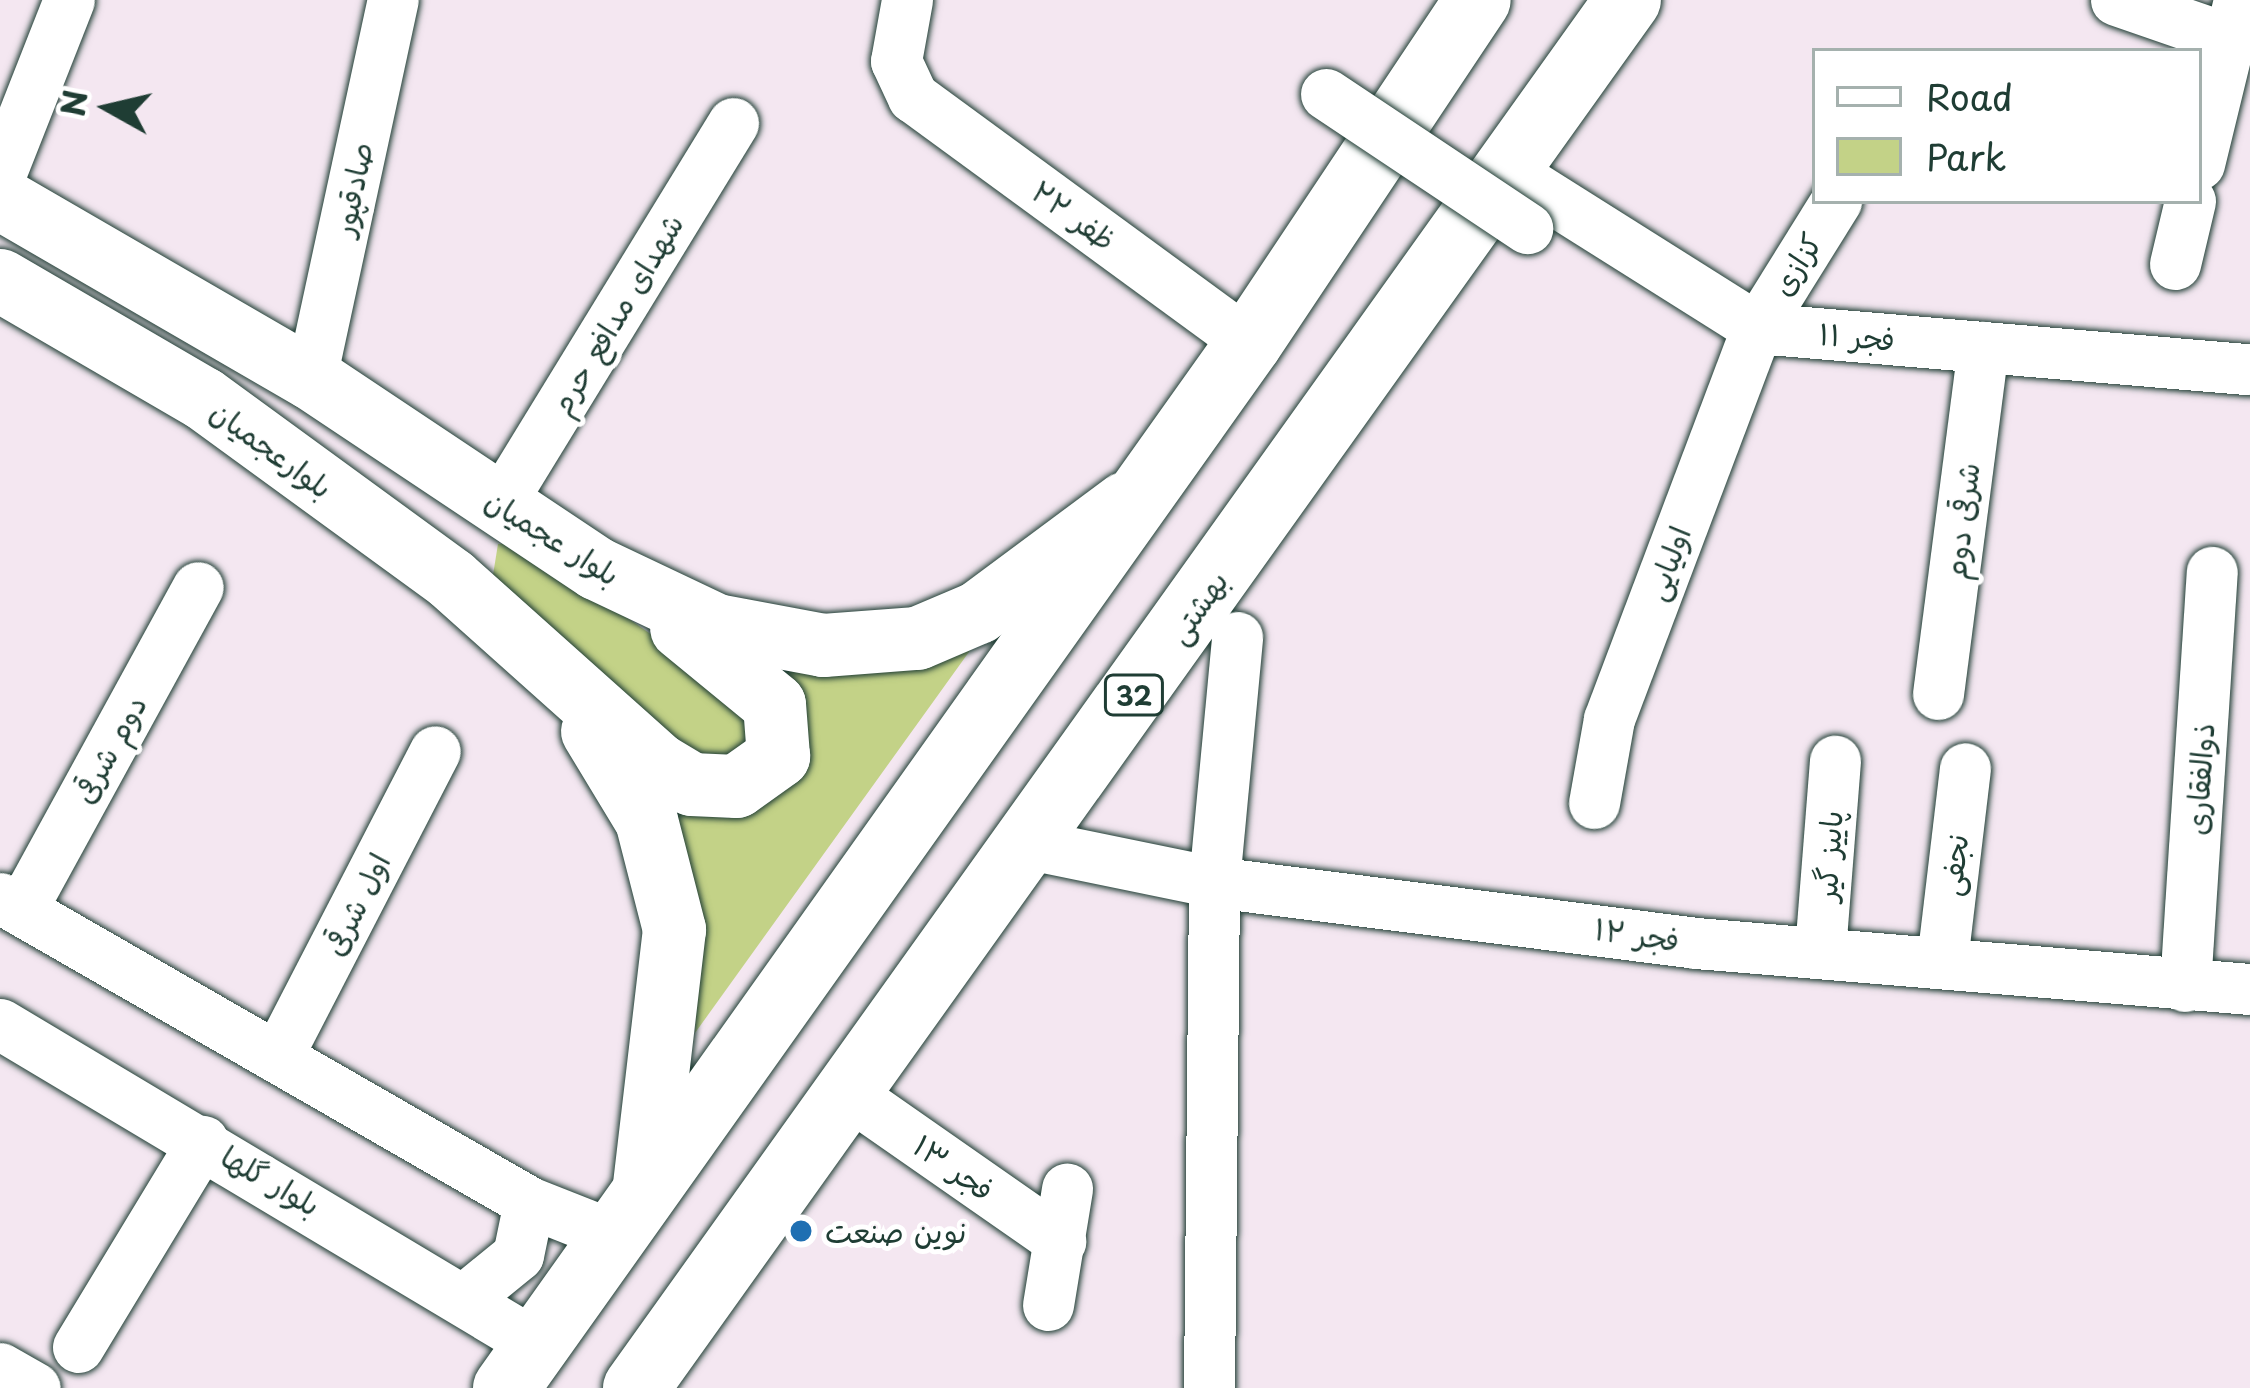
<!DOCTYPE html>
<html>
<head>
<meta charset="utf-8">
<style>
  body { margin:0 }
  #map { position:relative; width:2250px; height:1388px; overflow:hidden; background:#f4e7f1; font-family:"Playpen Sans","Playpen Sans Arabic",sans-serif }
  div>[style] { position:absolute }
  .green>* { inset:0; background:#c3d287 }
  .roads { filter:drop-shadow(0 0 3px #1f3d34) drop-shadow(0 0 3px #1f3d34) }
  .minor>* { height:51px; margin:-25.5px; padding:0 25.5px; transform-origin:25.5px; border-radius:25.5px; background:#fff }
  .major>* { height:63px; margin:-31.5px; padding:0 31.5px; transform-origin:31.5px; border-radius:31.5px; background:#fff }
  .highway>* { height:66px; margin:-33px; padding:0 33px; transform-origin:33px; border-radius:33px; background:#fff }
  .bridges { filter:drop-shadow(0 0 3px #1f3d34) drop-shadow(0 0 3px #1f3d34) }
  .minor-bridge>* { height:51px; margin:-25.5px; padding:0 25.5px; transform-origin:25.5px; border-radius:25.5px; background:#fff }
  .dots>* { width:33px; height:33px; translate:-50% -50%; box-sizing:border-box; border:6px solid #fff; border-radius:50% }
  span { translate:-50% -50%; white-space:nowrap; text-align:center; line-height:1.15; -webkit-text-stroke:10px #fff; paint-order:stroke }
  .shield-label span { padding:3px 9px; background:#fff; border:3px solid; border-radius:9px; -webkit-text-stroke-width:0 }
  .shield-label { font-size:27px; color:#1f3d34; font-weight:700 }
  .street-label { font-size:30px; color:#1f3d34 }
  .poi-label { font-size:30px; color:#1f3d34 }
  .left { translate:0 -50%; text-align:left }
  .legend { position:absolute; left:1812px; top:48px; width:390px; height:156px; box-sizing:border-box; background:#fff; border:3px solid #a5b1ae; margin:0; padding:15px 21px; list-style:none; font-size:36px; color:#1f3d34 }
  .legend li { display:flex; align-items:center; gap:24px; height:60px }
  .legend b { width:60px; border:3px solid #a5b1ae }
  .north { position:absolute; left:48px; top:48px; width:120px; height:120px; -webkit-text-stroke:9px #fff; paint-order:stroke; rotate:278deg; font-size:33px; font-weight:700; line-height:48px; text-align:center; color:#1f3d34 }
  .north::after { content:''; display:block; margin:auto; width:42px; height:54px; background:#1f3d34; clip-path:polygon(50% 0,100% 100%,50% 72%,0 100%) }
</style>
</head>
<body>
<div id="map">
  <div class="green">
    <div style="clip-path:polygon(519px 543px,736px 693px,757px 727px,718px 777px,493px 575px,498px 544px)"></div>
    <div style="clip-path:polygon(974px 645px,695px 1033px,700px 947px,676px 805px,727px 818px,782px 785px,769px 668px,817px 675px)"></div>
  </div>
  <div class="roads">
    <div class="minor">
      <div style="left:907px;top:0;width:62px;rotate:100.2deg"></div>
      <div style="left:896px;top:61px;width:40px;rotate:65deg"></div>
      <div style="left:913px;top:97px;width:416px;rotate:36.2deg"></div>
      <div style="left:2116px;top:0;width:120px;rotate:19deg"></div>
      <div style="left:2199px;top:164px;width:169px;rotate:-76.3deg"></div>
      <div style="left:1508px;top:171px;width:294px;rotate:32.2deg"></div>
      <div style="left:1757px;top:328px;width:495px;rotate:4.8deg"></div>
      <div style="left:0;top:175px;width:188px;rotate:-68.5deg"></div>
      <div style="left:2175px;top:264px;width:65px;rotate:-76.6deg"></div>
      <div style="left:311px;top:378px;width:387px;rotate:-77.8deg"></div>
      <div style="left:499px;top:505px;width:448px;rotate:-58.5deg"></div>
      <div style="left:1938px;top:694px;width:350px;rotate:-82.6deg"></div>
      <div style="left:1594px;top:803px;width:85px;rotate:-79.9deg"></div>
      <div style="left:1609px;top:719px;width:418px;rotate:-69.3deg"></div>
      <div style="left:1757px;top:328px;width:150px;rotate:-58.1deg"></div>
      <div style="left:1029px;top:844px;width:189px;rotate:11.6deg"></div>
      <div style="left:1214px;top:882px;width:486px;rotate:7.2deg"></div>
      <div style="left:1696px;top:943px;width:556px;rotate:4.75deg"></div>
      <div style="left:0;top:898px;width:610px;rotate:29.88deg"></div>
      <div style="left:529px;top:1202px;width:92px;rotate:21.6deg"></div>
      <div style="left:21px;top:910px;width:368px;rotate:-61.3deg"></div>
      <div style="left:1820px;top:951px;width:191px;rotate:-85.5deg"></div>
      <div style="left:1942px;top:961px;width:194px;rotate:-83.2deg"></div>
      <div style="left:2185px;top:986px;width:415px;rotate:-86.3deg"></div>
      <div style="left:0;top:1024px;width:626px;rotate:30.87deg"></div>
      <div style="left:277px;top:1057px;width:344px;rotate:-62.7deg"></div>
      <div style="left:848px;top:1093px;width:259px;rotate:34.9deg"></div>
      <div style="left:469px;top:1295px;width:63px;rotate:-39.2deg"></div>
      <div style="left:518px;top:1255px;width:54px;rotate:-78.3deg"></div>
      <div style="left:1048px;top:1305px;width:118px;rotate:-80.7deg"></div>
      <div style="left:78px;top:1347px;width:241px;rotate:-58.8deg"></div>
      <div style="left:0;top:1368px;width:40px;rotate:29.7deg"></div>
      <div style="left:1209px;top:1388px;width:506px;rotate:-89.43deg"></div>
      <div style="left:1214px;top:882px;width:246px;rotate:-84.6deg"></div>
    </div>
    <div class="major">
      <div style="left:0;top:198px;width:359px;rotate:30.1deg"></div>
      <div style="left:311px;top:378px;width:343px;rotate:33.7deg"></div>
      <div style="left:596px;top:568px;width:133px;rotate:25.4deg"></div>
      <div style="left:716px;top:625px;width:109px;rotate:10.6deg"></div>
      <div style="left:823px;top:645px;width:94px;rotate:-4.3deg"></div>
      <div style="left:917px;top:638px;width:66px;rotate:-23.1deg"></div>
      <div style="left:978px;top:612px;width:183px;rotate:-36.6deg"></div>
      <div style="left:0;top:280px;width:235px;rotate:30.2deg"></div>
      <div style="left:203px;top:398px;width:307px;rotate:36.1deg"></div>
      <div style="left:451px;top:579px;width:278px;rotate:41.8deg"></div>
      <div style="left:658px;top:764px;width:39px;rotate:31deg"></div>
      <div style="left:691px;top:784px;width:45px;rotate:2.5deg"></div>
      <div style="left:736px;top:786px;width:52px;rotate:-35.5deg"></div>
      <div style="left:778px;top:756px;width:52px;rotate:-94.4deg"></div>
      <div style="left:774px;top:704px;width:120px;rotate:-140.7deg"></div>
      <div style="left:592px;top:731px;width:104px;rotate:58.8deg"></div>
      <div style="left:646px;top:820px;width:113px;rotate:75.6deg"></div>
      <div style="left:674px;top:929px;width:267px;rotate:96.7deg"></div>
    </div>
    <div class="highway">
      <div style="left:506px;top:1388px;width:1282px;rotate:-54.59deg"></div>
      <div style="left:1249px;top:343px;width:412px;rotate:-56.3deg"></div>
      <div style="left:636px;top:1388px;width:1706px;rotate:-54.45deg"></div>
    </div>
  </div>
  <div class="bridges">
    <div class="minor-bridge">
      <div style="left:1326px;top:94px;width:242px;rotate:33.7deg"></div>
    </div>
  </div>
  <div class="dots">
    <div style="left:801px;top:1231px;background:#1f6fb2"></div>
  </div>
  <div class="shield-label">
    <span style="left:1134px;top:695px">32</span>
  </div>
  <div class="street-label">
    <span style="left:352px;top:189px;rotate:-78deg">صادقپور</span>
    <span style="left:1074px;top:215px;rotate:36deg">ظفر ۲۲</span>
    <span style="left:1796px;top:264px;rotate:-58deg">کزازی</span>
    <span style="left:616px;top:314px;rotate:-59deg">شهدای مدافع حرم</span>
    <span style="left:1857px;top:336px;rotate:5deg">فجر ۱۱</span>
    <span style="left:272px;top:449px;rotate:36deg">بلوارعجمیان</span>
    <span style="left:1961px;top:521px;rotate:-83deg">شرقی دوم</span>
    <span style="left:553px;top:537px;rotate:32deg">بلوار عجمیان</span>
    <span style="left:1667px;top:563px;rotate:-69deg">اولیایی</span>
    <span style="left:1197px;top:607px;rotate:-55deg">بهشتی</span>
    <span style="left:109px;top:749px;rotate:-61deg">دوم شرقی</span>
    <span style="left:2199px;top:779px;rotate:-86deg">ذوالفقاری</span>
    <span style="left:1828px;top:856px;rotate:-86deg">پاییز گیر</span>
    <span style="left:1953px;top:865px;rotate:-83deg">نجفی</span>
    <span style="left:356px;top:904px;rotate:-63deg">اول شرقی</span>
    <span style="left:1637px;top:934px;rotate:8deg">فجر ۱۲</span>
    <span style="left:954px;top:1167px;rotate:35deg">فجر ۱۳</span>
    <span style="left:271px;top:1180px;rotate:30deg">بلوار گلها</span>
  </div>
  <div class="poi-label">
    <span class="left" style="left:825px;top:1231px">نوین صنعت</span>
  </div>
  <ul class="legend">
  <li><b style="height:15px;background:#fff"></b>Road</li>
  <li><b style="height:33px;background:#c3d287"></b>Park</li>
  </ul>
  <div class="north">N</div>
</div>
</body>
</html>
